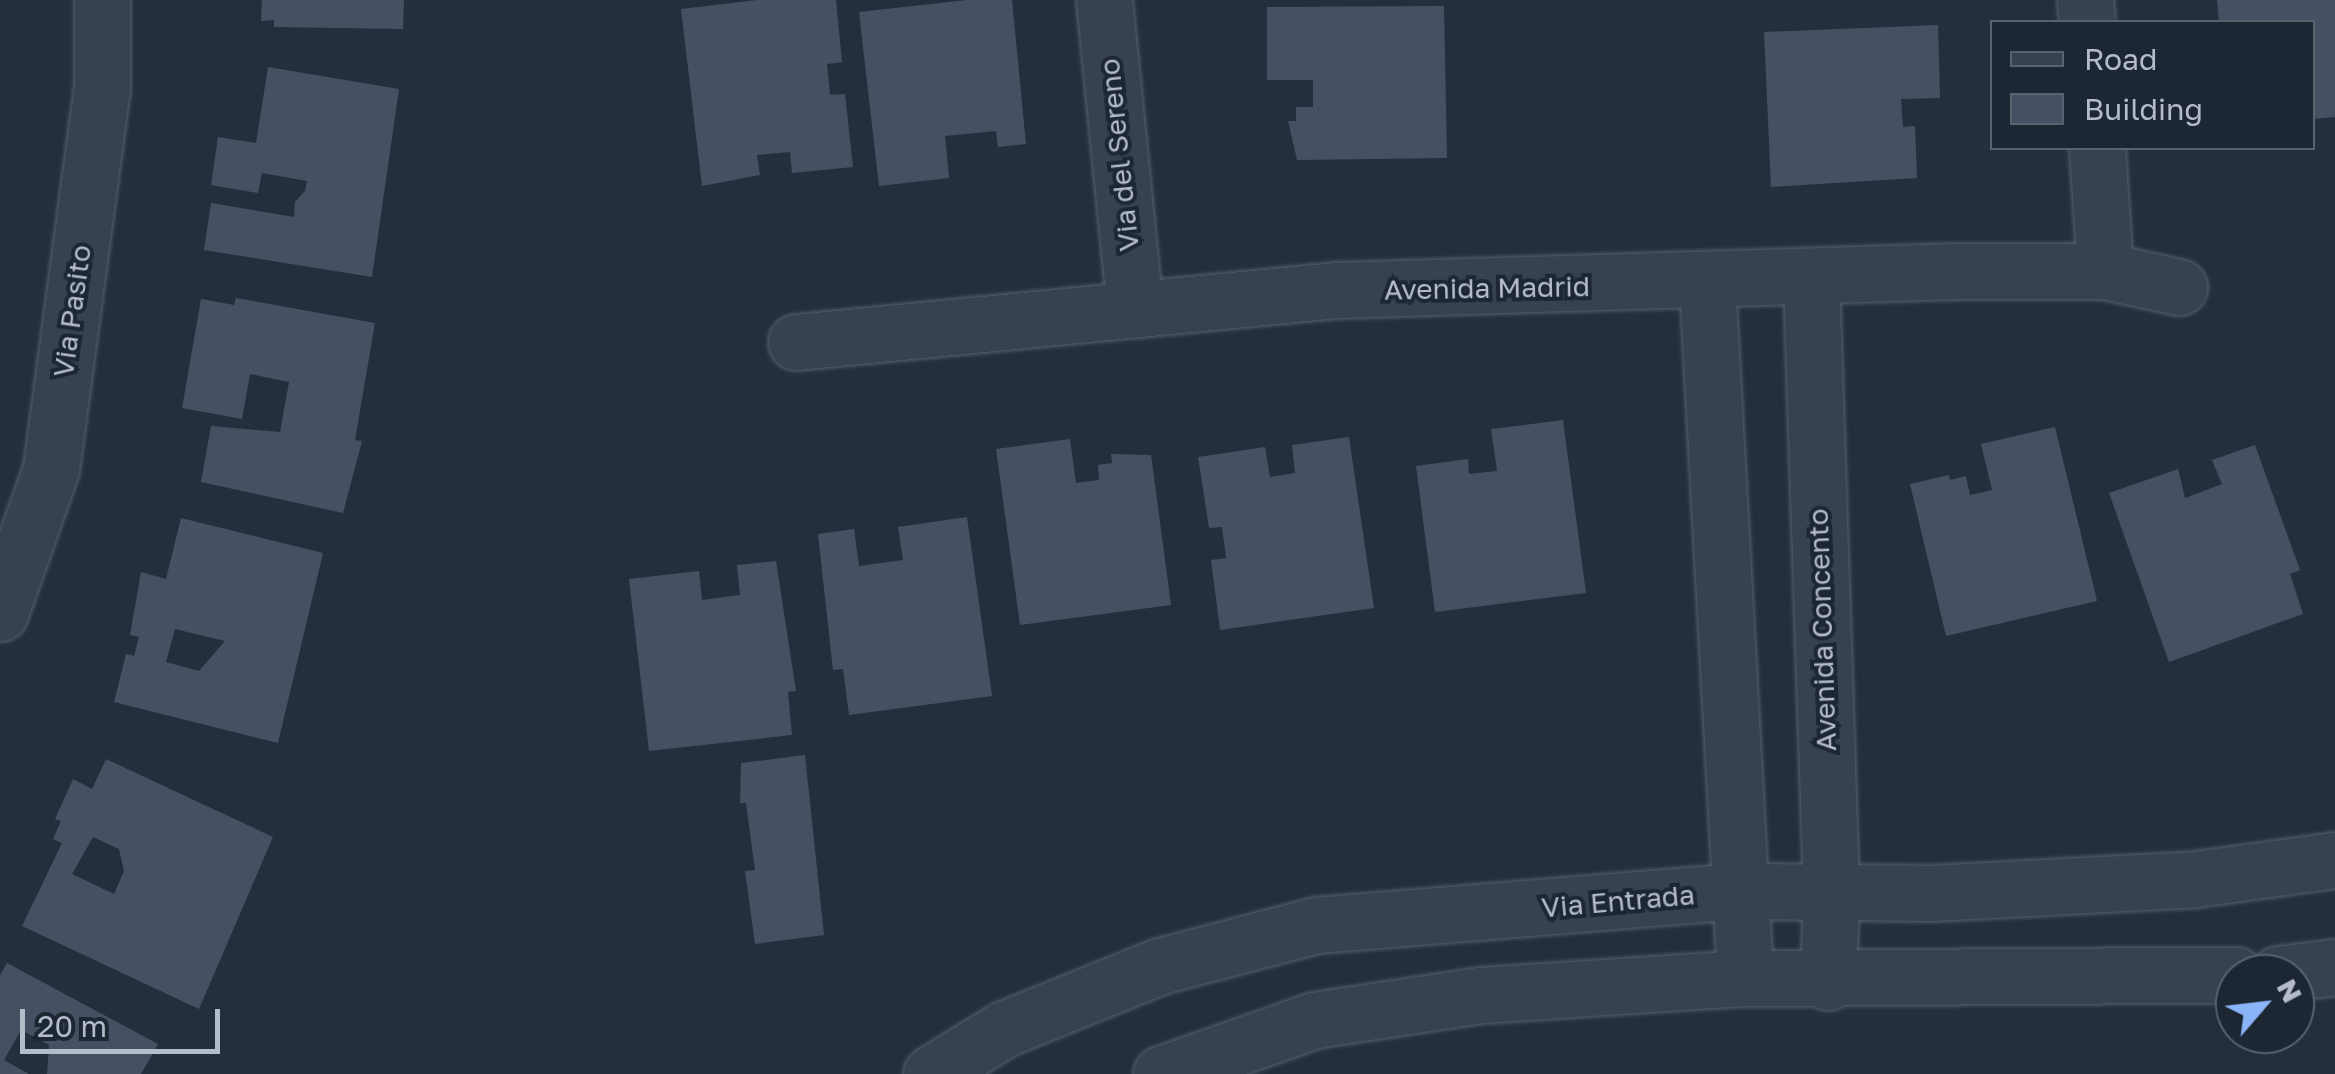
<!DOCTYPE html>
<html>
<head>
<meta charset="utf-8">
<style>
  body { margin:0 }
  #map { position:relative; width:2335px; height:1074px; overflow:hidden; background:#242f3e; font-family:"Golos Text",sans-serif }
  div>[style] { position:absolute }
  .building>* { inset:0; background:#455162 }
  .roads { filter:drop-shadow(0 0 2px #565f6c) drop-shadow(0 0 2px #565f6c) }
  .minor>* { height:55px; margin:-27.5px; padding:0 27.5px; transform-origin:27.5px; border-radius:27.5px; background:#38414e }
  span { translate:-50% -50%; white-space:nowrap; text-align:center; line-height:1.15; -webkit-text-stroke:8px #1d2633; paint-order:stroke }
  .street-label { font-size:28px; color:#b4bcc9 }
  .legend { position:absolute; left:1990px; top:20px; width:325px; height:130px; box-sizing:border-box; background:#1d2633; border:2px solid #59626f; margin:0; padding:12px 18px; list-style:none; font-size:30px; color:#b4bcc9 }
  .legend li { display:flex; align-items:center; gap:20px; height:50px }
  .legend b { width:50px; border:2px solid #59626f }
  .north { position:absolute; left:2215px; top:954px; width:100px; height:100px; box-sizing:border-box; background:#1d2633; border:2px solid #59626f; border-radius:50%; rotate:62deg; font-size:28px; font-weight:700; line-height:40px; text-align:center; color:#b4bcc9 }
  .north::after { content:''; display:block; margin:auto; width:35px; height:45px; background:#8ab4f8; clip-path:polygon(50% 0,100% 100%,50% 72%,0 100%) }
  .scale { position:absolute; left:20px; top:1009px; width:200px; height:45px; box-sizing:border-box; border:5px solid #b4bcc9; border-top:0; padding-left:12px; font-size:30px; line-height:35px; white-space:nowrap; color:#b4bcc9; -webkit-text-stroke:8px #1d2633; paint-order:stroke }
</style>
</head>
<body>
<div id="map">
  <div class="building">
    <div style="clip-path:polygon(262px 0,404px 0,403px 29px,274px 27px,274px 20px,261px 21px)"></div>
    <div style="clip-path:polygon(757px 0,836px 0,842px 62px,827px 64px,830px 95px,845px 94px,853px 167px,792px 173px,790px 152px,757px 155px,760px 175px,702px 186px,681px 9px)"></div>
    <div style="clip-path:polygon(967px 0,1012px 0,1026px 144px,998px 147px,996px 131px,945px 136px,949px 178px,879px 186px,859px 12px)"></div>
    <div style="clip-path:polygon(2217px 0,2335px 0,2335px 117px,2312px 119px,2312px 22px,2219px 22px)"></div>
    <div style="clip-path:polygon(1444px 6px,1447px 158px,1297px 160px,1288px 121px,1296px 121px,1296px 107px,1313px 107px,1313px 80px,1267px 80px,1267px 7px)"></div>
    <div style="clip-path:polygon(1938px 25px,1940px 98px,1901px 99px,1903px 127px,1915px 126px,1917px 178px,1771px 187px,1764px 32px)"></div>
    <div style="clip-path:polygon(268px 67px,399px 89px,372px 277px,204px 250px,211px 203px,294px 217px,295px 202px,305px 191px,307px 181px,262px 173px,258px 193px,211px 185px,218px 137px,256px 143px)"></div>
    <div style="clip-path:polygon(236px 298px,375px 323px,355px 440px,362px 441px,343px 513px,201px 482px,211px 426px,280px 432px,289px 382px,250px 374px,242px 419px,182px 408px,201px 299px,234px 305px)"></div>
    <div style="clip-path:polygon(1563px 420px,1586px 593px,1435px 612px,1416px 466px,1468px 459px,1469px 474px,1497px 471px,1491px 429px)"></div>
    <div style="clip-path:polygon(2055px 427px,2097px 601px,1946px 636px,1910px 484px,1949px 475px,1950px 480px,1966px 476px,1970px 495px,1992px 490px,1981px 444px)"></div>
    <div style="clip-path:polygon(1349px 437px,1374px 608px,1220px 630px,1211px 560px,1226px 558px,1222px 527px,1209px 528px,1198px 457px,1265px 447px,1270px 477px,1295px 473px,1292px 445px)"></div>
    <div style="clip-path:polygon(1070px 439px,1076px 483px,1099px 480px,1098px 465px,1112px 463px,1111px 454px,1151px 455px,1171px 605px,1020px 625px,996px 449px)"></div>
    <div style="clip-path:polygon(2255px 445px,2300px 570px,2290px 574px,2303px 614px,2169px 662px,2109px 493px,2178px 469px,2185px 498px,2222px 484px,2212px 460px)"></div>
    <div style="clip-path:polygon(967px 517px,992px 696px,849px 715px,843px 669px,833px 670px,818px 534px,854px 529px,859px 566px,903px 560px,898px 527px)"></div>
    <div style="clip-path:polygon(evenodd,181px 518px,323px 553px,278px 743px,114px 702px,126px 654px,134px 656px,139px 637px,130px 635px,141px 572px,166px 579px,181px 518px,175px 629px,225px 641px,199px 671px,166px 662px,175px 629px)"></div>
    <div style="clip-path:polygon(776px 561px,796px 691px,788px 692px,792px 735px,649px 751px,629px 579px,699px 571px,702px 600px,740px 595px,737px 565px)"></div>
    <div style="clip-path:polygon(805px 755px,824px 935px,755px 944px,745px 871px,755px 870px,746px 803px,740px 803px,741px 763px)"></div>
    <div style="clip-path:polygon(evenodd,106px 759px,273px 837px,199px 1009px,22px 926px,62px 843px,53px 839px,61px 821px,55px 819px,73px 779px,92px 789px,106px 759px,93px 837px,119px 849px,124px 871px,114px 894px,72px 874px,93px 837px)"></div>
    <div style="clip-path:polygon(7px 963px,158px 1044px,141px 1074px,47px 1074px,49px 1045px,21px 1030px,4px 1060px,29px 1074px,0 1074px,0 975px)"></div>
  </div>
  <div class="roads">
    <div class="minor">
      <div style="left:1104px;top:0;width:311px;rotate:84.3deg"></div>
      <div style="left:2085px;top:0;width:22px;rotate:85deg"></div>
      <div style="left:2097px;top:148px;width:123px;rotate:86.3deg"></div>
      <div style="left:1811px;top:278px;width:614px;rotate:88.13deg"></div>
      <div style="left:1831px;top:892px;width:90px;rotate:91.9deg"></div>
      <div style="left:1707px;top:282px;width:697px;rotate:86.87deg"></div>
      <div style="left:796px;top:342px;width:542px;rotate:-5.5deg"></div>
      <div style="left:1336px;top:290px;width:621px;rotate:-1.75deg"></div>
      <div style="left:1957px;top:271px;width:148px"></div>
      <div style="left:2105px;top:271px;width:76px;rotate:12.2deg"></div>
      <div style="left:0;top:613px;width:153px;rotate:-70.5deg"></div>
      <div style="left:51px;top:469px;width:383px;rotate:-82.4deg"></div>
      <div style="left:102px;top:89px;width:89px;rotate:-90deg"></div>
      <div style="left:2278px;top:974px;width:57px;rotate:-7deg"></div>
      <div style="left:931px;top:1074px;width:86px;rotate:-31.7deg"></div>
      <div style="left:1004px;top:1029px;width:168px;rotate:-22deg"></div>
      <div style="left:1160px;top:966px;width:161px;rotate:-14.7deg"></div>
      <div style="left:1316px;top:925px;width:425px;rotate:-4.6deg"></div>
      <div style="left:1740px;top:891px;width:192px;rotate:0.6deg"></div>
      <div style="left:1932px;top:893px;width:263px;rotate:-3deg"></div>
      <div style="left:2195px;top:879px;width:141px;rotate:-7.7deg"></div>
      <div style="left:1161px;top:1074px;width:162px;rotate:-19.4deg"></div>
      <div style="left:1314px;top:1020px;width:169px;rotate:-8.5deg"></div>
      <div style="left:1481px;top:995px;width:265px;rotate:-3.7deg"></div>
      <div style="left:1745px;top:978px;width:490px;rotate:-0.4deg"></div>
    </div>
  </div>
  <div class="street-label">
    <span style="left:1119px;top:155px;rotate:-96deg">Via del Sereno</span>
    <span style="left:1487px;top:288px;rotate:-1deg">Avenida Madrid</span>
    <span style="left:72px;top:311px;rotate:-82deg">Via Pasito</span>
    <span style="left:1822px;top:630px;rotate:-92deg">Avenida Concento</span>
    <span style="left:1618px;top:901px;rotate:-5deg">Via Entrada</span>
  </div>
  <ul class="legend">
  <li><b style="height:12px;background:#38414e"></b>Road</li>
  <li><b style="height:28px;background:#455162"></b>Building</li>
  </ul>
  <div class="north">N</div>
  <div class="scale">20 m</div>
</div>
</body>
</html>
